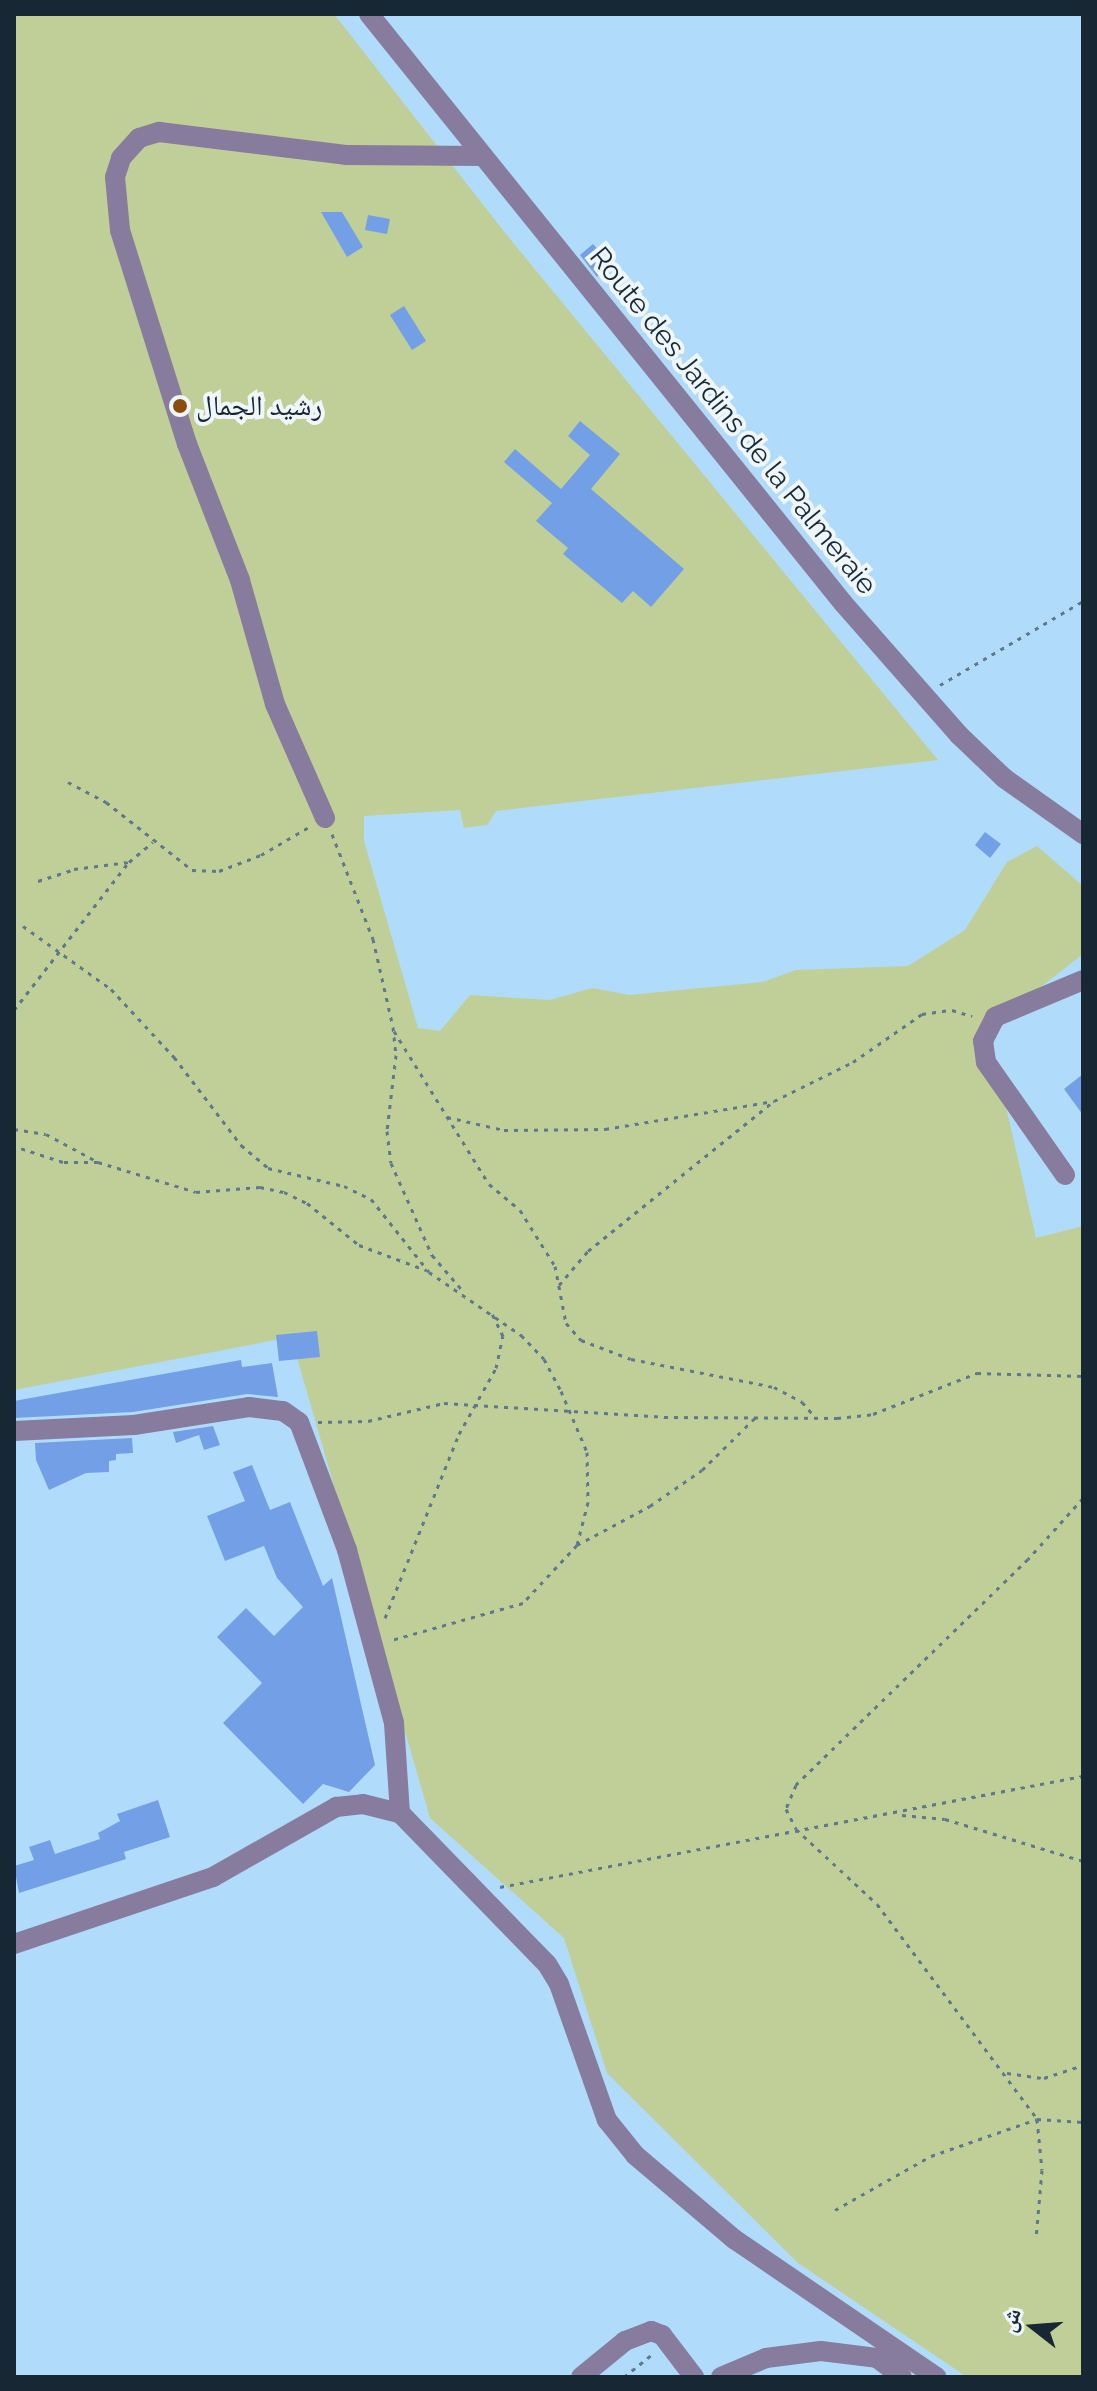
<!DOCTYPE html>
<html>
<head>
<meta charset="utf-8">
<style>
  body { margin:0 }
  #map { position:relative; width:1097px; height:2391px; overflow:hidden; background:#b1dbfa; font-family:Raleway,"Noto Naskh Arabic",sans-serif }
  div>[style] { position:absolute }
  .green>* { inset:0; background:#c0ce98 }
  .building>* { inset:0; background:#739fe7 }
  .path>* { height:3px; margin-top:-1.5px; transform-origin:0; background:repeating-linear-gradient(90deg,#5e798e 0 4px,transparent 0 10px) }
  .minor>* { height:20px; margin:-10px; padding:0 10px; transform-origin:10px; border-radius:10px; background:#877b9e }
  .dots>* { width:22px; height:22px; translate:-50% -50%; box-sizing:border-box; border:4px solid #eff7fd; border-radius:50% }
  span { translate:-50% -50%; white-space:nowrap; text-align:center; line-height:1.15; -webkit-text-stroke:8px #eff7fd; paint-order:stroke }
  .poi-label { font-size:28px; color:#172733 }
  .left { translate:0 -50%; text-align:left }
  .street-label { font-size:28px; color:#172733 }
  .frame { position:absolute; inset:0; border:16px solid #172733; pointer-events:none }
  .north { position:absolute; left:993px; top:2287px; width:80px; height:80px; -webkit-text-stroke:6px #eff7fd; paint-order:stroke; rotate:287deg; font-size:22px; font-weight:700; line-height:32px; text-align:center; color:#172733 }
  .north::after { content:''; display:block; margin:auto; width:28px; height:36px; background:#172733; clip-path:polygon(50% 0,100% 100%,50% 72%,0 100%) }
</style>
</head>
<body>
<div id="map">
  <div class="green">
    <div style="clip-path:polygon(14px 14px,334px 14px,506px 234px,938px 760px,496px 811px,487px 825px,464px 828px,460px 810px,364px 816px,364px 841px,418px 1028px,440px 1031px,470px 995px,550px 1000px,592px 988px,629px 995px,763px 982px,796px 970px,908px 966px,965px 930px,1007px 862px,1037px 846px,1083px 886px,1083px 954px,988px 1028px,1036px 1238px,1083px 1226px,1083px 2377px,967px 2377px,798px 2263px,607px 2073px,564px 1938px,430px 1818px,291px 1337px,14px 1390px)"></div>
  </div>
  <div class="building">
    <div style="clip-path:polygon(321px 212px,342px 212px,363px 247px,347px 257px)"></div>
    <div style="clip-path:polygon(368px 215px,390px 219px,387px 234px,365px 230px)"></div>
    <div style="clip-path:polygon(593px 244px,611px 264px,597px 277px,580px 255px)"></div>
    <div style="clip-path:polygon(404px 306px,426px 341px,412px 350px,390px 315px)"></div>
    <div style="clip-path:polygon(580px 421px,620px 454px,591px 489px,684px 569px,651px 607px,633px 591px,622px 603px,563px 554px,568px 548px,536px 521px,552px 503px,504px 462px,515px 449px,561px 489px,590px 455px,568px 436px)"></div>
    <div style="clip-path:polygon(985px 832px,1001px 844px,990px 858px,975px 845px)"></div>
    <div style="clip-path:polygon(1083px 1074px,1083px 1115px,1064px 1089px)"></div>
    <div style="clip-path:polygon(317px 1331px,320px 1357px,279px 1361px,276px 1335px)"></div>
    <div style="clip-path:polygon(241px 1360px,242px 1367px,272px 1363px,278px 1397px,247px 1394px,133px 1412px,14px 1418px,14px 1401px)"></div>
    <div style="clip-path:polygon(213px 1426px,220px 1445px,204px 1450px,199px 1435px,176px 1443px,173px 1432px)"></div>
    <div style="clip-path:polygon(132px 1438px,133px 1453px,116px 1454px,116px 1460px,109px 1461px,109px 1472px,86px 1473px,49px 1490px,36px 1460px,35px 1443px)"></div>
    <div style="clip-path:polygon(252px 1465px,270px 1510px,290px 1502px,323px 1586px,332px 1578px,375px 1765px,349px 1792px,323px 1784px,303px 1804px,223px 1723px,262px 1683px,217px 1637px,246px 1608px,274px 1636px,303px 1607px,277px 1578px,264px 1546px,225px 1561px,207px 1516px,245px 1501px,233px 1472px)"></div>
    <div style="clip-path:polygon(158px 1800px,170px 1837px,124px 1852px,126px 1859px,19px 1893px,14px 1866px,34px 1860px,29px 1847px,50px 1840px,55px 1854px,100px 1839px,98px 1833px,120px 1821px,117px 1814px)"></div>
  </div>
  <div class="path">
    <div style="left:940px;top:685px;width:166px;rotate:-30.4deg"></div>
    <div style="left:68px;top:782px;width:43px;rotate:27.8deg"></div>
    <div style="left:106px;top:802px;width:110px;rotate:38.3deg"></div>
    <div style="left:192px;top:870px;width:27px;rotate:2deg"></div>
    <div style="left:219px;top:871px;width:45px;rotate:-20.9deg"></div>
    <div style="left:261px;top:855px;width:56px;rotate:-30.3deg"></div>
    <div style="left:332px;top:834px;width:113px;rotate:68.7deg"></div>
    <div style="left:373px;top:939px;width:90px;rotate:77.2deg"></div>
    <div style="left:393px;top:1027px;width:28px;rotate:84deg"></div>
    <div style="left:396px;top:1055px;width:77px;rotate:96.8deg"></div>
    <div style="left:387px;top:1131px;width:32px;rotate:83deg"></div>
    <div style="left:391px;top:1163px;width:101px;rotate:66deg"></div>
    <div style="left:432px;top:1255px;width:48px;rotate:49.3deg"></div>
    <div style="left:38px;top:881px;width:38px;rotate:-18deg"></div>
    <div style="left:74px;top:869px;width:55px;rotate:-7.3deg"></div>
    <div style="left:129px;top:862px;width:31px;rotate:-40deg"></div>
    <div style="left:23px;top:926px;width:108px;rotate:35.6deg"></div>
    <div style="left:111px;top:989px;width:93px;rotate:47.2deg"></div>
    <div style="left:174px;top:1057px;width:111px;rotate:52.7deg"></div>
    <div style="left:241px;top:1145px;width:35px;rotate:40deg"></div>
    <div style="left:268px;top:1168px;width:78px;rotate:13.3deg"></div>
    <div style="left:344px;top:1186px;width:30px;rotate:26deg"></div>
    <div style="left:371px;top:1199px;width:93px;rotate:51.5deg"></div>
    <div style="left:429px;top:1272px;width:112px;rotate:34.4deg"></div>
    <div style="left:521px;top:1335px;width:33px;rotate:46deg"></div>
    <div style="left:544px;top:1359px;width:36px;rotate:62deg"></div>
    <div style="left:561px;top:1391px;width:66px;rotate:66.9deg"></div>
    <div style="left:587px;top:1452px;width:50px;rotate:88.9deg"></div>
    <div style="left:588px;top:1502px;width:44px;rotate:104.3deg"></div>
    <div style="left:577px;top:1545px;width:79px;rotate:133deg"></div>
    <div style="left:523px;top:1603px;width:137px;rotate:164.3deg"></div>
    <div style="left:14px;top:1010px;width:187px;rotate:-52.2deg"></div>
    <div style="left:394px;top:1031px;width:180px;rotate:58.2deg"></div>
    <div style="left:489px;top:1184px;width:40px;rotate:40deg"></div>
    <div style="left:520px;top:1210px;width:66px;rotate:58deg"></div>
    <div style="left:555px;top:1266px;width:58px;rotate:79.1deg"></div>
    <div style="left:566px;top:1323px;width:23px;rotate:49deg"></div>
    <div style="left:581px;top:1340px;width:53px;rotate:20.8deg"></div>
    <div style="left:631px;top:1359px;width:146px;rotate:11.1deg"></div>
    <div style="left:774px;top:1387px;width:32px;rotate:28deg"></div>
    <div style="left:802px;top:1402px;width:20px;rotate:49deg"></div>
    <div style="left:447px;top:1117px;width:58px;rotate:12.8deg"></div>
    <div style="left:504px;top:1130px;width:101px;rotate:-0.6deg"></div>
    <div style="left:605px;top:1129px;width:171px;rotate:-9.4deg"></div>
    <div style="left:14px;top:1129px;width:32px;rotate:9deg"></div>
    <div style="left:46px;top:1134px;width:59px;rotate:28.3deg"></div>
    <div style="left:98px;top:1162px;width:35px;rotate:180deg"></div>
    <div style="left:63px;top:1162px;width:52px;rotate:-161.9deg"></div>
    <div style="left:98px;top:1162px;width:102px;rotate:17deg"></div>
    <div style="left:196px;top:1192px;width:64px;rotate:-4.5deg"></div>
    <div style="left:260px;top:1187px;width:25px;rotate:12deg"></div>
    <div style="left:284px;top:1192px;width:25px;rotate:26deg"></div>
    <div style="left:307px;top:1203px;width:67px;rotate:38.9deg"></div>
    <div style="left:359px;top:1245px;width:72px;rotate:20.5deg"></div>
    <div style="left:559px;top:1285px;width:45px;rotate:-49.5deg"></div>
    <div style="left:588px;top:1251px;width:239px;rotate:-38.9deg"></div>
    <div style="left:774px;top:1101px;width:88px;rotate:-26.3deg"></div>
    <div style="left:853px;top:1062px;width:84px;rotate:-34.8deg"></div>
    <div style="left:922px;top:1014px;width:30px;rotate:-8deg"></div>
    <div style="left:952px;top:1010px;width:21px;rotate:17deg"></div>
    <div style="left:318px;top:1422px;width:50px;rotate:-1.1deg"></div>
    <div style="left:368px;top:1421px;width:78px;rotate:-13.3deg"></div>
    <div style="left:444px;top:1403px;width:220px;rotate:3.6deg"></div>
    <div style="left:664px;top:1417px;width:173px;rotate:0.3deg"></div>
    <div style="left:837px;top:1418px;width:36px;rotate:-6deg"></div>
    <div style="left:873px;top:1414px;width:112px;rotate:-21.5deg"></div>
    <div style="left:977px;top:1373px;width:106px;rotate:1.6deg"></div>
    <div style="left:1083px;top:1498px;width:82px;rotate:132deg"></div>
    <div style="left:1028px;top:1559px;width:324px;rotate:135.8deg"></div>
    <div style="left:796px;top:1785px;width:26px;rotate:113deg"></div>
    <div style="left:786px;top:1809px;width:22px;rotate:63deg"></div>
    <div style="left:796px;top:1829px;width:110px;rotate:42.8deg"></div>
    <div style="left:877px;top:1904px;width:268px;rotate:53.3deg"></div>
    <div style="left:1037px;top:2119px;width:46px;rotate:3.7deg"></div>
    <div style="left:577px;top:1545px;width:83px;rotate:-28.1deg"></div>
    <div style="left:650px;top:1506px;width:63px;rotate:-34.7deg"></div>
    <div style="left:702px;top:1470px;width:77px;rotate:-44.5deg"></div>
    <div style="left:385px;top:1618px;width:198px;rotate:-68.1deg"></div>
    <div style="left:459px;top:1434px;width:76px;rotate:-60.7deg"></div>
    <div style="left:496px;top:1368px;width:33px;rotate:-78deg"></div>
    <div style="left:503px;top:1336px;width:28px;rotate:-116deg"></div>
    <div style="left:902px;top:1815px;width:43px;rotate:5.3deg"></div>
    <div style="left:945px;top:1819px;width:144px;rotate:16.9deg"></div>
    <div style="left:500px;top:1887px;width:593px;rotate:-10.78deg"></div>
    <div style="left:1007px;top:2073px;width:37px;rotate:8deg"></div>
    <div style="left:1044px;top:2078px;width:41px;rotate:-18.4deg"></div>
    <div style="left:835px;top:2210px;width:110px;rotate:-29.4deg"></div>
    <div style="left:931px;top:2156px;width:112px;rotate:-19.2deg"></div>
    <div style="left:1037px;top:2119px;width:51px;rotate:84.4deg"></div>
    <div style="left:1042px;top:2170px;width:69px;rotate:95deg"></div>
    <div style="left:624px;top:2377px;width:36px;rotate:-39deg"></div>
  </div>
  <div class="minor">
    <div style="left:369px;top:14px;width:756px;rotate:51.17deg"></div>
    <div style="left:843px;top:603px;width:176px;rotate:48.7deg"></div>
    <div style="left:959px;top:735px;width:62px;rotate:43.7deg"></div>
    <div style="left:1004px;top:778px;width:97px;rotate:35.3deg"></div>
    <div style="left:325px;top:818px;width:124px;rotate:-113.7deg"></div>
    <div style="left:275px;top:704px;width:129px;rotate:-105.8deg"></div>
    <div style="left:240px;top:580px;width:146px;rotate:-111.3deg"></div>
    <div style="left:187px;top:444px;width:224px;rotate:-107.4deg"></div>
    <div style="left:120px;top:230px;width:53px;rotate:-95.4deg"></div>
    <div style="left:115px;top:177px;width:20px;rotate:-72deg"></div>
    <div style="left:121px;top:158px;width:27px;rotate:-48deg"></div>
    <div style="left:139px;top:138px;width:21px;rotate:-17deg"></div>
    <div style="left:159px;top:132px;width:188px;rotate:7deg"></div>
    <div style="left:346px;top:155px;width:137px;rotate:0.4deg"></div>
    <div style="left:1065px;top:1175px;width:138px;rotate:-125deg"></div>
    <div style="left:986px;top:1062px;width:21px;rotate:-98deg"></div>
    <div style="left:983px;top:1041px;width:27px;rotate:-63deg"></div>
    <div style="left:995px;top:1017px;width:95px;rotate:-22.8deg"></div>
    <div style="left:14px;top:1431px;width:120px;rotate:-2.9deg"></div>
    <div style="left:134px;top:1425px;width:116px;rotate:-8.9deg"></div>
    <div style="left:249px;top:1407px;width:34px;rotate:7deg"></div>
    <div style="left:283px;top:1411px;width:19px;rotate:35deg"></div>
    <div style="left:299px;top:1422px;width:137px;rotate:69.4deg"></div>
    <div style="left:347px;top:1550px;width:179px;rotate:74.8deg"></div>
    <div style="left:394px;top:1723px;width:90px;rotate:86.2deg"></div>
    <div style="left:14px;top:1944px;width:210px;rotate:-18.6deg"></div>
    <div style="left:213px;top:1877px;width:142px;rotate:-29.6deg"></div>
    <div style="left:336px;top:1807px;width:27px;rotate:-6deg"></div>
    <div style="left:363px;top:1804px;width:38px;rotate:14deg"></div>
    <div style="left:400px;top:1813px;width:211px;rotate:45.8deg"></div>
    <div style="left:547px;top:1964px;width:23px;rotate:59deg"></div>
    <div style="left:559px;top:1984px;width:144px;rotate:70.6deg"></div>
    <div style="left:607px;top:2120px;width:45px;rotate:51.3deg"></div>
    <div style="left:635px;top:2155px;width:130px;rotate:40.3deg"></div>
    <div style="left:734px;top:2239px;width:245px;rotate:34.3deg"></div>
    <div style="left:581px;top:2377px;width:57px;rotate:-39.3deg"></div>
    <div style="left:625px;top:2341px;width:28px;rotate:-21deg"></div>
    <div style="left:651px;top:2331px;width:12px;rotate:20deg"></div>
    <div style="left:662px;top:2335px;width:53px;rotate:52.7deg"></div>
    <div style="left:721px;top:2377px;width:49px;rotate:-22.9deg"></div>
    <div style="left:766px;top:2358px;width:55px;rotate:-7.3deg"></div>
    <div style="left:821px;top:2351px;width:56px;rotate:7.1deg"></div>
    <div style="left:877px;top:2358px;width:31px;rotate:37deg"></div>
  </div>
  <div class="dots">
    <div style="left:180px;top:406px;background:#8a4d0c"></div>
  </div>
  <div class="poi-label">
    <span class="left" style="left:196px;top:406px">رشيد الجمال</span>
  </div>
  <div class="street-label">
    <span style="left:733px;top:421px;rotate:51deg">Route des Jardins de la Palmeraie</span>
  </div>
  <div class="frame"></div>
  <div class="north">ش</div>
</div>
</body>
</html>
